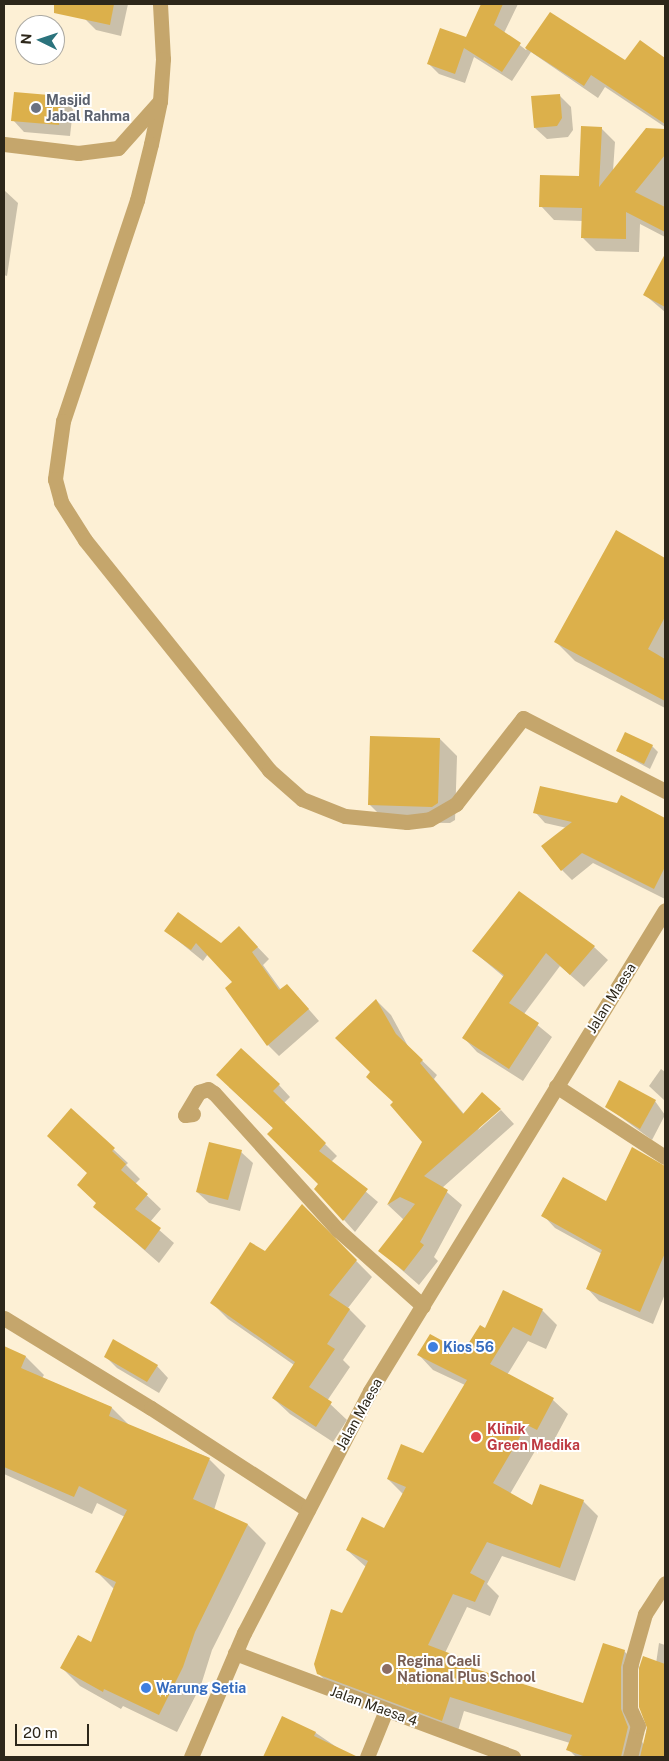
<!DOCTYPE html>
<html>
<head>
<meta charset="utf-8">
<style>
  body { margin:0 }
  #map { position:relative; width:669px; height:1761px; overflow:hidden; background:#fdf0d5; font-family:"Public Sans",sans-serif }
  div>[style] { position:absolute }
  .shadow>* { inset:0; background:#0003 }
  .building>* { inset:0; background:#dcb04b }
  .minor>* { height:15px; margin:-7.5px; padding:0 7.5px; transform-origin:7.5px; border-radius:7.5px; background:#c5a66c }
  .dots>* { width:14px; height:14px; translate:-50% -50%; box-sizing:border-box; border:2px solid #fff; border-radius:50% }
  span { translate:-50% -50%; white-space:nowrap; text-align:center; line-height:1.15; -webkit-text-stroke:4px #fff; paint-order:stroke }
  .worship-label { font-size:14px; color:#5b616d; font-weight:700 }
  .left { translate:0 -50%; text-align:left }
  .street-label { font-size:14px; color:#2d271a }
  .shop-label { font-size:14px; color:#366cbe; font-weight:700 }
  .health-label { font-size:14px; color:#be3a42; font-weight:700 }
  .education-label { font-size:14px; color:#785e54; font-weight:700 }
  .frame { position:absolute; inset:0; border:5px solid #2d271a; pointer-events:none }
  .north { position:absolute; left:15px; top:15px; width:50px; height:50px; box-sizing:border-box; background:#fff; border:1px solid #aba9a3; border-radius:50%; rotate:274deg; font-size:14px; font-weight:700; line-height:20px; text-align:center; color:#2d271a }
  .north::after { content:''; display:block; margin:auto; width:18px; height:22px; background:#2b737d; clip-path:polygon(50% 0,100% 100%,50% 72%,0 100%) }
  .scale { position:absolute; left:15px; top:1724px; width:74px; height:22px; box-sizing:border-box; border:2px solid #2d271a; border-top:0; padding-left:6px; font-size:15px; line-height:18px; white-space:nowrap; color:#2d271a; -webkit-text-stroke:4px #fff; paint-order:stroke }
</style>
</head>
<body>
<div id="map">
  <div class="shadow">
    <div style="clip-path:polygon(88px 4px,128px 4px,121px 36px,96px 30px,85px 19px)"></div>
    <div style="clip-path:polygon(483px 4px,518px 4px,504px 33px,526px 50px,551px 14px,625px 62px,640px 41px,665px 59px,665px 127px,605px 87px,598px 98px,531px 52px,512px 81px,474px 57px,465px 83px,439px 74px,429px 64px,466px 39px)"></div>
    <div style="clip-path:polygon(559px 95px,571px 107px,573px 130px,568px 137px,547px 139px,535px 128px)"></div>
    <div style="clip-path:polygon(61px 97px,73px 109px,70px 136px,24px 132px,13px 120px)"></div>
    <div style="clip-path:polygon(601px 128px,615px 142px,613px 171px,646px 129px,665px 130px,665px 237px,640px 224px,639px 252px,596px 251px,583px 238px,583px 221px,554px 220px,541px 206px,580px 177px)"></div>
    <div style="clip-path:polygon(4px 190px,18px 203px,7px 276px,4px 275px)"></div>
    <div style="clip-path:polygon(664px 258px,665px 259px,665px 312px,645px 295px)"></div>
    <div style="clip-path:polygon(616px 532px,665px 559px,665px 708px,575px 661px,556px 642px)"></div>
    <div style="clip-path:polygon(440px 739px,457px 756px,455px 820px,450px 823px,387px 822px,370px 805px)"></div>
    <div style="clip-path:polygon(652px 746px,658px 752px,650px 769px,617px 751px)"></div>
    <div style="clip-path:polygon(617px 805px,665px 820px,665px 899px,593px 863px,572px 880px,562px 870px,567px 828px,545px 823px,535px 812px)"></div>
    <div style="clip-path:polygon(166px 931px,221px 944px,250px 939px,269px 959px,263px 965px,281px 990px,298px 997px,319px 1021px,279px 1056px,268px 1045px,234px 982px,208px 954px,203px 961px)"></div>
    <div style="clip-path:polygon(594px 947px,608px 960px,584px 987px,560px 966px,524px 1014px,552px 1037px,523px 1081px,477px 1052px,464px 1038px,504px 977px,473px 951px)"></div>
    <div style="clip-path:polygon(376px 1000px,391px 1015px,409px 1048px,437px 1075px,434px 1079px,464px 1114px,481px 1124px,478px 1130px,501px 1110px,514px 1124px,442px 1188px,462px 1205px,434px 1257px,438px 1261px,419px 1285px,380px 1251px,404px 1220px,388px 1205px,423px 1141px,372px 1072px)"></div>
    <div style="clip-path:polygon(661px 1069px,665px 1072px,665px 1101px,649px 1086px)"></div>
    <div style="clip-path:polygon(279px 1085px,290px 1097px,284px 1103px,337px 1156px,331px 1162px,378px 1202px,355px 1232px,316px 1189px,320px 1184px,274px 1129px,229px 1087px)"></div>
    <div style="clip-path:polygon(655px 1101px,665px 1115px,652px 1140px,606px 1106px)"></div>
    <div style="clip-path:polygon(71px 1110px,128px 1163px,126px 1165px,140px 1179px,135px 1184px,161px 1209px,150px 1222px,174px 1243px,159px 1263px,95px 1207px,98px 1204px)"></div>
    <div style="clip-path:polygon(241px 1152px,253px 1163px,240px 1211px,209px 1203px,197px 1192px)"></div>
    <div style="clip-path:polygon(665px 1165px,665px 1294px,653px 1324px,599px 1301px,587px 1288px,602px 1254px,555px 1228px,543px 1215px,606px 1202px)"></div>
    <div style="clip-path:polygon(302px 1206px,372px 1277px,348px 1308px,366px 1326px,343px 1360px,350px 1367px,327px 1401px,347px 1420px,333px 1442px,290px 1414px,273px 1398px,294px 1365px,228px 1319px,212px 1303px,265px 1253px)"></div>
    <div style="clip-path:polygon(542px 1310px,557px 1325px,546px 1349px,528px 1341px,507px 1375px,553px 1400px,568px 1414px,552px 1444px,542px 1439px,510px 1494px,533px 1507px,583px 1501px,598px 1516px,575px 1581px,502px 1556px,487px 1584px,499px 1596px,490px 1616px,467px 1607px,445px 1653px,461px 1659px,471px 1668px,584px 1704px,624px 1651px,639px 1666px,635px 1682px,635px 1725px,644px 1746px,659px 1643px,665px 1645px,665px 1757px,576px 1757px,568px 1749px,570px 1743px,464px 1711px,457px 1734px,333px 1688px,318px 1673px,366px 1567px,347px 1550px,385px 1530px,403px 1494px,388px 1479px,424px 1454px,465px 1385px,433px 1370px,419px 1355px,464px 1353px,486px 1330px)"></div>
    <div style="clip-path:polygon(4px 1348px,26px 1357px,44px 1375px,42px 1378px,112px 1408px,129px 1425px,207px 1457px,225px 1475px,214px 1510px,248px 1525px,266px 1543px,212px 1650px,201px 1685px,177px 1732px,123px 1706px,121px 1709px,80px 1686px,62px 1668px,92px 1644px,114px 1589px,97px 1572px,125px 1517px,97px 1503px,92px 1514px,4px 1474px)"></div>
    <div style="clip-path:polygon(105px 1356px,157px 1366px,168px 1378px,159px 1393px,117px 1368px)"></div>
    <div style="clip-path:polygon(283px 1717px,316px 1733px,351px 1757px,264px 1757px)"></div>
  </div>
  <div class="building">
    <div style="clip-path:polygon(54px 4px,114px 4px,110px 25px,54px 13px)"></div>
    <div style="clip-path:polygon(481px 4px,503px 4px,494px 25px,521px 43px,502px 72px,464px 48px,455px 74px,427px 64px,440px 28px,466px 37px)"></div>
    <div style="clip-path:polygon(550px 12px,625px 60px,640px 40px,665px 58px,665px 124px,591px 75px,584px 86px,525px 48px)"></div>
    <div style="clip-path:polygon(14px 92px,61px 96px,59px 125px,11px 121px)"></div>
    <div style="clip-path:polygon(560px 94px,562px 118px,557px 126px,534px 128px,531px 96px)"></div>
    <div style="clip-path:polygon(581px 126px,602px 127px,599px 187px,646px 128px,665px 129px,665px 155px,635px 192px,665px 207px,665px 232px,626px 212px,626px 239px,581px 238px,582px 208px,539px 207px,540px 175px,579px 176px)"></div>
    <div style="clip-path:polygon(665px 254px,665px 307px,643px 295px)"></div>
    <div style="clip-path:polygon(616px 530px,665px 558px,665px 617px,648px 649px,665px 659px,665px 701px,554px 642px)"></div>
    <div style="clip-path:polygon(625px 732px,653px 745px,644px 764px,616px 751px)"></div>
    <div style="clip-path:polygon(370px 736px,440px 738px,438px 803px,432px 807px,368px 805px)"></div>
    <div style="clip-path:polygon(540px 786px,617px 803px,621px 795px,665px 818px,665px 867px,654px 889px,582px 853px,561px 871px,541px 846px,572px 822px,533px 813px)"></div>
    <div style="clip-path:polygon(519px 891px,595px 946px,570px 975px,546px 953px,509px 1003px,539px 1023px,509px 1069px,462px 1038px,504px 975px,472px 951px)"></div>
    <div style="clip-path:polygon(178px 912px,221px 943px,239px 926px,258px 947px,252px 952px,279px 990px,287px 984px,309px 1009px,267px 1046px,225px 988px,232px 982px,196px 943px,191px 950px,164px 931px)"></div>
    <div style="clip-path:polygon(376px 999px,396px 1034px,423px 1060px,420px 1063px,463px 1114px,482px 1092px,501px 1109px,424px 1176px,448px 1190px,420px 1242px,424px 1245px,404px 1271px,378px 1251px,415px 1204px,400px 1197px,387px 1205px,422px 1142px,390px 1105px,393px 1102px,366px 1077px,370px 1072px,335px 1038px)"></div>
    <div style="clip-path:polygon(241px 1048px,280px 1084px,273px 1091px,326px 1143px,319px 1151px,368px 1189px,343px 1221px,314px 1189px,318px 1184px,267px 1134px,273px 1128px,216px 1075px)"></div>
    <div style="clip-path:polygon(619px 1080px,656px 1100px,640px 1129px,605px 1107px)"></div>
    <div style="clip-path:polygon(71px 1108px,115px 1148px,112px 1151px,126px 1164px,121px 1170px,148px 1194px,135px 1209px,161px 1228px,145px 1250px,93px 1207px,96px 1203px,77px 1185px,87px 1173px,47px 1136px)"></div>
    <div style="clip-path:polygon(209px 1142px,242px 1150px,228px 1200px,196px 1192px)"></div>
    <div style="clip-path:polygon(632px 1147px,665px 1166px,665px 1253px,640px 1312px,586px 1289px,602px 1250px,541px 1216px,563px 1177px,606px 1201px)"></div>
    <div style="clip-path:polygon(302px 1204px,357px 1260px,329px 1295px,350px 1309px,327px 1344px,335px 1349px,309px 1387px,332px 1402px,316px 1427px,272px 1398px,295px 1362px,210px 1303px,250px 1242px,265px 1251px)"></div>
    <div style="clip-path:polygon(503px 1290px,543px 1309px,531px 1336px,513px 1327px,490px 1364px,554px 1398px,537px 1430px,527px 1425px,493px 1483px,532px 1505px,540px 1484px,584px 1500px,560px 1568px,487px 1542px,470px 1573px,485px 1581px,475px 1602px,453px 1594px,428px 1645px,462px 1658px,460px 1664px,583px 1703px,603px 1643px,625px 1650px,621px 1667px,621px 1709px,628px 1727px,621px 1757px,586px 1757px,566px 1750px,572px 1735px,450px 1697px,442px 1721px,317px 1674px,314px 1664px,331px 1609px,342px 1613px,368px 1561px,346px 1550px,362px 1517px,384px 1528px,406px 1487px,387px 1479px,401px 1444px,423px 1453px,467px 1380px,417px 1355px,430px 1334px,463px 1352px,480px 1325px,485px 1328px)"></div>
    <div style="clip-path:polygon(113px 1339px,158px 1365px,147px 1382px,104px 1357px)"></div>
    <div style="clip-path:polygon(4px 1346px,26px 1356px,21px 1368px,112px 1407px,109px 1416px,210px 1458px,193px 1499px,248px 1524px,195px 1632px,183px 1667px,159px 1715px,104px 1689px,103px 1692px,60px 1668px,78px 1635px,91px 1642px,116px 1582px,95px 1572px,127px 1510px,79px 1486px,74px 1497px,4px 1467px)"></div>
    <div style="clip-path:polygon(643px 1656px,665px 1664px,665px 1757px,640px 1757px,647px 1728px,639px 1707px,639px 1668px)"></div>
    <div style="clip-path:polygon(282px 1716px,316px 1732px,314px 1736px,358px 1757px,263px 1757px)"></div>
  </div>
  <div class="minor">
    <div style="left:160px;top:4px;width:55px;rotate:86.9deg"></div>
    <div style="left:163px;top:59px;width:42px;rotate:94.1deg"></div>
    <div style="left:160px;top:101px;width:44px;rotate:101.8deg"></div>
    <div style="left:151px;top:144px;width:58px;rotate:104deg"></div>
    <div style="left:137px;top:200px;width:233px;rotate:108.5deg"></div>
    <div style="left:63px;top:421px;width:59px;rotate:97.9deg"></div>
    <div style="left:55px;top:479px;width:24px;rotate:75deg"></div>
    <div style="left:61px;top:502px;width:45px;rotate:57.7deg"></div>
    <div style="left:85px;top:540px;width:295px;rotate:51.3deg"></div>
    <div style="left:269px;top:770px;width:44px;rotate:41.3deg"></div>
    <div style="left:302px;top:799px;width:46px;rotate:21.6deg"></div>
    <div style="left:345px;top:816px;width:62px;rotate:5.5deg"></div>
    <div style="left:407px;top:822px;width:23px;rotate:-7deg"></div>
    <div style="left:430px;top:819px;width:30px;rotate:-30deg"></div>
    <div style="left:456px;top:804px;width:109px;rotate:-52.1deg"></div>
    <div style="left:523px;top:718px;width:160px;rotate:27.2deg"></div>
    <div style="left:4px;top:144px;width:75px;rotate:6.9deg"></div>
    <div style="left:78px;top:153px;width:40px;rotate:-7.1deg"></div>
    <div style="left:118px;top:148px;width:63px;rotate:-48.2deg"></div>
    <div style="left:556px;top:1086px;width:130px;rotate:33.1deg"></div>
    <div style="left:193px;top:1114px;width:8px;rotate:173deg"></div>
    <div style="left:185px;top:1115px;width:27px;rotate:-59deg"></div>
    <div style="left:199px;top:1092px;width:9px;rotate:-18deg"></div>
    <div style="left:208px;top:1089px;width:7px;rotate:34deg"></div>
    <div style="left:214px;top:1093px;width:185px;rotate:47.9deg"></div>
    <div style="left:338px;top:1230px;width:114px;rotate:41.8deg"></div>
    <div style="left:4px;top:1318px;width:172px;rotate:31.5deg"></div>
    <div style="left:151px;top:1408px;width:187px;rotate:33deg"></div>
    <div style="left:235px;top:1653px;width:297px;rotate:20.5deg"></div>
    <div style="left:191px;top:1757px;width:135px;rotate:-66.9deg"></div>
    <div style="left:244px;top:1633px;width:273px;rotate:-62.5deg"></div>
    <div style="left:370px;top:1391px;width:564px;rotate:-58.48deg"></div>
    <div style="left:367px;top:1757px;width:51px;rotate:-68deg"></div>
    <div style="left:630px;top:1757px;width:32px;rotate:-76deg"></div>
    <div style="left:638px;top:1726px;width:19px;rotate:-115deg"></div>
    <div style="left:630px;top:1709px;width:42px;rotate:-90deg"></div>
    <div style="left:630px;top:1667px;width:55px;rotate:-74.2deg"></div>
    <div style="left:645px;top:1614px;width:37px;rotate:-57deg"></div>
  </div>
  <div class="dots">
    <div style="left:36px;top:108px;background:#6b7280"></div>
    <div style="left:433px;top:1347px;background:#3f7fe0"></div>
    <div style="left:476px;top:1437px;background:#e0444e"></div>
    <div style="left:387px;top:1669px;background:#8d6e63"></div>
    <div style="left:146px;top:1688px;background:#3f7fe0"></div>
  </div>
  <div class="worship-label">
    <span class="left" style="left:46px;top:108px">Masjid<br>Jabal Rahma</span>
  </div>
  <div class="street-label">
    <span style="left:611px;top:998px;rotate:-58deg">Jalan Maesa</span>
    <span style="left:359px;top:1414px;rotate:-61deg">Jalan Maesa</span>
    <span style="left:374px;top:1706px;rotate:20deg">Jalan Maesa 4</span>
  </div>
  <div class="shop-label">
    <span class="left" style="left:443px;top:1347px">Kios 56</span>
    <span class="left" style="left:156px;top:1688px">Warung Setia</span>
  </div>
  <div class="health-label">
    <span class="left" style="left:487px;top:1437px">Klinik<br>Green Medika</span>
  </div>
  <div class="education-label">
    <span class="left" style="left:397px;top:1669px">Regina Caeli<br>National Plus School</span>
  </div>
  <div class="frame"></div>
  <div class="north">N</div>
  <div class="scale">20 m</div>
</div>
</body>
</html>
